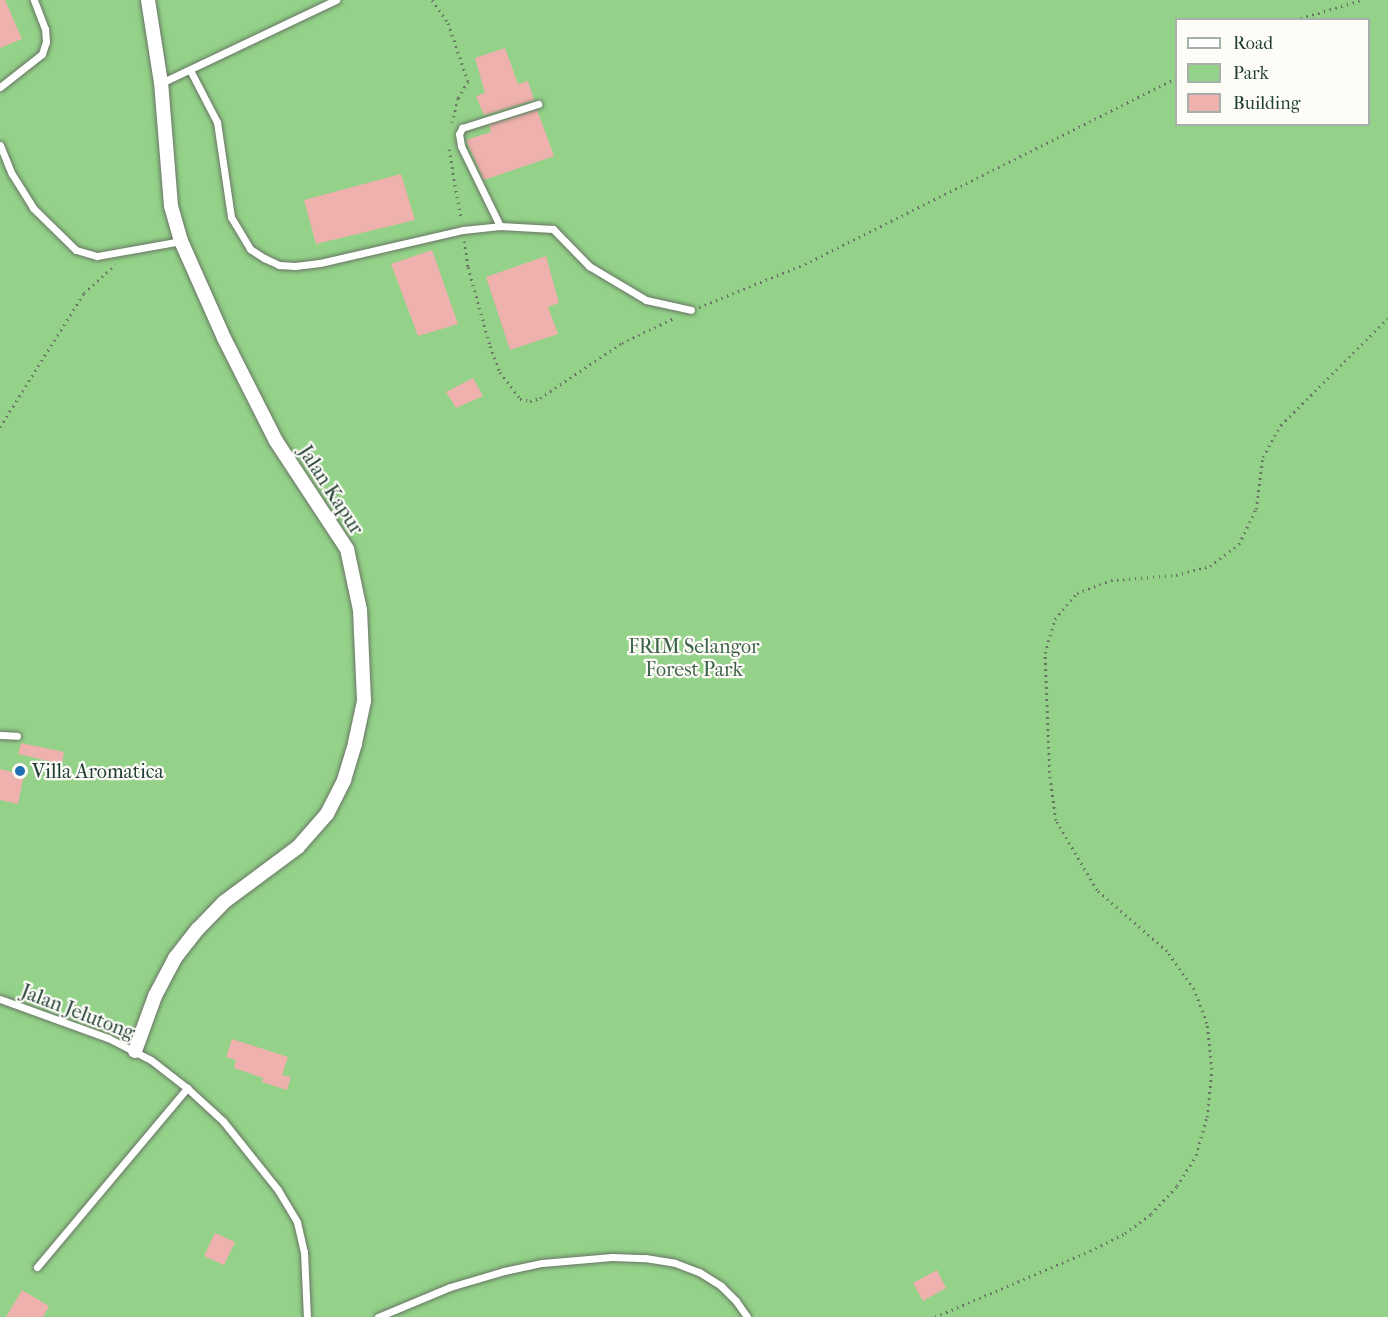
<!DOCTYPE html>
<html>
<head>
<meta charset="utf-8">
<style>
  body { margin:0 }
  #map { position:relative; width:1388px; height:1317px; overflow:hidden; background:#f0ddbd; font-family:"IM FELL French Canon",serif }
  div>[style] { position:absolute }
  .green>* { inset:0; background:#93d288 }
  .building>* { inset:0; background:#efb1ad }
  .path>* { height:3px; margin-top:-1.5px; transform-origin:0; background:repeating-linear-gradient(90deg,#687564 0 1.5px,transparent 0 6px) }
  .roads { filter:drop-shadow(0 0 2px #687564) drop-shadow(0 0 2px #687564) }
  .lane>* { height:7px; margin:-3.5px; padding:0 3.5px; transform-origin:3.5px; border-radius:3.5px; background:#fff }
  .street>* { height:14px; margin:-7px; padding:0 7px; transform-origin:7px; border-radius:7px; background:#fff }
  .dots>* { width:16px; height:16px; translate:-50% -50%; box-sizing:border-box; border:3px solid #fdfcf7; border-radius:50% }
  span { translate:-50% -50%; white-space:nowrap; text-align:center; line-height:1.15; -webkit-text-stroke:4.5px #fdfcf7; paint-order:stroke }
  .street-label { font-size:20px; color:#1f3d34 }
  .park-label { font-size:20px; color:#3c6249 }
  .poi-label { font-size:20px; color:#1f3d34 }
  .left { translate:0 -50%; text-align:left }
  .legend { position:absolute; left:1175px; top:18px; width:195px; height:108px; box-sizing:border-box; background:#fdfcf7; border:2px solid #a4b0a9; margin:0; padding:8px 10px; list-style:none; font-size:18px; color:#1f3d34 }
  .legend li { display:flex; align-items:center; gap:12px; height:30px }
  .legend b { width:30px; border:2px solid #a4b0a9 }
</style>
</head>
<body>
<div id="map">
  <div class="green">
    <div style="clip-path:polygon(evenodd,0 0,1388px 0,1388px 1317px,0 1317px,0 0,1176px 20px,1368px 20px,1368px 124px,1176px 124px,1176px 20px)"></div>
  </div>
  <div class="building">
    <div style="clip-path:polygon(0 0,5px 0,22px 39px,0 48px)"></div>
    <div style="clip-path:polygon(505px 48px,518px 84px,528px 81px,534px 100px,484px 115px,476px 96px,485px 93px,475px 58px)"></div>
    <div style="clip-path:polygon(537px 110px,554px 156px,484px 180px,466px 140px,491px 132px,489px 125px)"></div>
    <div style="clip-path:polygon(401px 174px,415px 220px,316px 244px,304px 200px)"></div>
    <div style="clip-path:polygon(432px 250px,458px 324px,418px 336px,391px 264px)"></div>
    <div style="clip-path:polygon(546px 256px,559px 303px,548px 307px,558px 334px,510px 350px,486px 277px)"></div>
    <div style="clip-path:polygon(473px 378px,483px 396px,456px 408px,446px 392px)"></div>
    <div style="clip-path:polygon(21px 743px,64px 752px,62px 764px,18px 754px)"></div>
    <div style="clip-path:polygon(0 769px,24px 775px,18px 804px,0 800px)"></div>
    <div style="clip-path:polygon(232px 1039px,288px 1057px,282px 1075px,291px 1077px,287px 1090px,262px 1082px,263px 1078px,234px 1068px,236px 1060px,226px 1057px)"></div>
    <div style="clip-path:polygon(215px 1233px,235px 1242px,224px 1265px,204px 1256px)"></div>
    <div style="clip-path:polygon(937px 1270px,946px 1288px,923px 1301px,913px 1283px)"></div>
    <div style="clip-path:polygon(22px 1290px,49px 1306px,43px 1317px,6px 1317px)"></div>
  </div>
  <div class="path">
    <div style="left:432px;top:0;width:28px;rotate:55deg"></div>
    <div style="left:448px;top:23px;width:61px;rotate:71deg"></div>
    <div style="left:468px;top:81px;width:20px;rotate:120deg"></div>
    <div style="left:458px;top:98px;width:25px;rotate:104deg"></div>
    <div style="left:1295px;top:20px;width:70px;rotate:-16.6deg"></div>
    <div style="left:449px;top:149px;width:71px;rotate:80.3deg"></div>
    <div style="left:464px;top:241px;width:26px;rotate:81deg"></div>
    <div style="left:468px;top:267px;width:82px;rotate:74.4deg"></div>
    <div style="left:490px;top:346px;width:28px;rotate:69deg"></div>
    <div style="left:500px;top:372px;width:34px;rotate:53deg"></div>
    <div style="left:520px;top:399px;width:10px;rotate:11deg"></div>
    <div style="left:530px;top:401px;width:10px;rotate:-17deg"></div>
    <div style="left:540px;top:398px;width:99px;rotate:-33.9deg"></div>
    <div style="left:622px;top:343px;width:58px;rotate:-25.7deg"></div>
    <div style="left:699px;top:307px;width:114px;rotate:-22.1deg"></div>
    <div style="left:805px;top:264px;width:415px;rotate:-26.6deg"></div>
    <div style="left:0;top:427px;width:158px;rotate:-57.9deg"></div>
    <div style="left:84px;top:293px;width:42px;rotate:-42.1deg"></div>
    <div style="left:935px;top:1317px;width:168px;rotate:-23.1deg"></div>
    <div style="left:1090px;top:1251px;width:39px;rotate:-27deg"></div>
    <div style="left:1125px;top:1233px;width:32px;rotate:-36deg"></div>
    <div style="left:1151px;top:1214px;width:38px;rotate:-47deg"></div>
    <div style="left:1177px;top:1186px;width:36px;rotate:-58deg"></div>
    <div style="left:1196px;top:1155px;width:40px;rotate:-74deg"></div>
    <div style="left:1207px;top:1117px;width:48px;rotate:-84.1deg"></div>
    <div style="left:1212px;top:1069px;width:46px;rotate:-96.2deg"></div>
    <div style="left:1207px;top:1023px;width:36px;rotate:-111deg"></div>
    <div style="left:1194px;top:989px;width:47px;rotate:-125.4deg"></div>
    <div style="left:1167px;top:951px;width:93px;rotate:-138.9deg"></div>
    <div style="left:1097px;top:890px;width:81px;rotate:-120.4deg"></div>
    <div style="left:1056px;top:820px;width:42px;rotate:-98.1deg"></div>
    <div style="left:1050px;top:778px;width:125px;rotate:-92.3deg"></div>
    <div style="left:1045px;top:653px;width:35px;rotate:-74deg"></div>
    <div style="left:1055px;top:619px;width:34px;rotate:-50deg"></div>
    <div style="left:1077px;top:593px;width:36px;rotate:-21deg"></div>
    <div style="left:1111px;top:580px;width:65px;rotate:-4.4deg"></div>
    <div style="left:1176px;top:575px;width:35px;rotate:-15deg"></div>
    <div style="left:1210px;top:566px;width:36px;rotate:-37deg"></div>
    <div style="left:1239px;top:544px;width:39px;rotate:-64deg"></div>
    <div style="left:1256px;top:509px;width:52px;rotate:-82.3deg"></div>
    <div style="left:1263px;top:457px;width:37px;rotate:-61deg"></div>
    <div style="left:1281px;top:425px;width:151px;rotate:-45deg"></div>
  </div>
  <div class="roads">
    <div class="lane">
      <div style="left:190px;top:70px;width:59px;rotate:62.6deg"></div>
      <div style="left:217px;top:122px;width:96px;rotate:81.6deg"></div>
      <div style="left:231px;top:217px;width:37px;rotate:59deg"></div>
      <div style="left:250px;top:249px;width:17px;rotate:33deg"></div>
      <div style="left:264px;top:258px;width:17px;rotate:25deg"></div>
      <div style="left:279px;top:265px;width:16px;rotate:4deg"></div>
      <div style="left:295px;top:266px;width:25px;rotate:-7deg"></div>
      <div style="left:320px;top:263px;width:147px;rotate:-13deg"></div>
      <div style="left:463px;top:230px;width:37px;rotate:-6deg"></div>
      <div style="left:500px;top:226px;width:53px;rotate:3.2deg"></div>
      <div style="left:553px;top:229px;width:52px;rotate:45.8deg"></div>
      <div style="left:589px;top:266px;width:66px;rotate:30.8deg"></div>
      <div style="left:646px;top:300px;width:46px;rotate:12.5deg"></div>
      <div style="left:161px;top:83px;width:194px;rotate:-25.4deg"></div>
      <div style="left:0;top:87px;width:53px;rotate:-38.2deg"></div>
      <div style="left:42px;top:54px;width:13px;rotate:-72deg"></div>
      <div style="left:46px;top:42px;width:13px;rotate:-94deg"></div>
      <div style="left:45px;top:29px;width:31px;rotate:-111deg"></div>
      <div style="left:0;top:145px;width:31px;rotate:68deg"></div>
      <div style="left:12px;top:174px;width:40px;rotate:58deg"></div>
      <div style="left:33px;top:208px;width:60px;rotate:44.3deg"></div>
      <div style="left:76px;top:250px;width:22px;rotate:16deg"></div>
      <div style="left:97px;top:256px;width:85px;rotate:-10.1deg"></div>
      <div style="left:500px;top:226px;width:89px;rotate:-116deg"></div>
      <div style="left:461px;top:146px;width:12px;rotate:-99deg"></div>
      <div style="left:459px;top:134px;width:7px;rotate:-63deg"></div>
      <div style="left:462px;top:128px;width:80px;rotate:-17.5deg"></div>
      <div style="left:0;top:735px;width:17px;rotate:3deg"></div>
      <div style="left:0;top:999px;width:115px;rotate:19.9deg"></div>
      <div style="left:108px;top:1038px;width:48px;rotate:27.1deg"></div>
      <div style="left:151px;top:1060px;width:46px;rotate:37.9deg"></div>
      <div style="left:187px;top:1088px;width:49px;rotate:42.5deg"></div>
      <div style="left:223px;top:1121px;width:88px;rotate:51.4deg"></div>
      <div style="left:278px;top:1190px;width:37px;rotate:59deg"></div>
      <div style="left:297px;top:1222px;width:31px;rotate:77deg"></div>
      <div style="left:304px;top:1252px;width:65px;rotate:87.4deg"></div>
      <div style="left:37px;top:1267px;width:234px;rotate:-50deg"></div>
      <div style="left:378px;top:1317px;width:78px;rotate:-22.6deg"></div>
      <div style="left:450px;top:1287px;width:56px;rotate:-16.5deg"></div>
      <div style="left:504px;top:1271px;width:39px;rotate:-12deg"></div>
      <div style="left:542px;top:1263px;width:70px;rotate:-4.9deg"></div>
      <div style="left:612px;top:1257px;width:33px;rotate:2deg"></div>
      <div style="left:645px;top:1258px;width:30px;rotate:9deg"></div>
      <div style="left:675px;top:1263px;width:26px;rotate:21deg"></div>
      <div style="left:699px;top:1272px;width:26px;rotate:32deg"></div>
      <div style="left:721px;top:1286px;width:21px;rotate:45deg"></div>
      <div style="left:736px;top:1301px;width:19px;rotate:55deg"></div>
    </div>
    <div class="street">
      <div style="left:135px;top:1051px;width:59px;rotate:-70deg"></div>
      <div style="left:155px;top:996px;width:43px;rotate:-62.2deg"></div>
      <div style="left:175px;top:958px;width:37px;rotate:-52deg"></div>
      <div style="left:198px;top:929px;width:37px;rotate:-46deg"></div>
      <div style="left:224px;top:902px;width:92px;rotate:-36.6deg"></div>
      <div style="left:298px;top:847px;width:44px;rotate:-48.7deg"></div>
      <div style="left:327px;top:814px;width:38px;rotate:-63deg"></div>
      <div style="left:344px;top:780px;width:39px;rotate:-73deg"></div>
      <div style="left:355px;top:743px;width:43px;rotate:-77.9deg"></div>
      <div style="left:364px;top:701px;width:91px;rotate:-92.5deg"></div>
      <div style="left:360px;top:610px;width:62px;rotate:-102deg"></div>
      <div style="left:347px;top:549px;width:129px;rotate:-123.3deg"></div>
      <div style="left:276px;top:441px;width:115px;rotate:-116.8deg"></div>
      <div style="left:224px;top:338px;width:106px;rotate:-113.9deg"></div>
      <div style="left:181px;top:241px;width:36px;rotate:-106deg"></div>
      <div style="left:171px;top:206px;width:123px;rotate:-94.6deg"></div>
      <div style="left:161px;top:83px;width:84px;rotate:-98.9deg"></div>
    </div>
  </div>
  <div class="dots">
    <div style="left:20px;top:771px;background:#1f6fb2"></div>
  </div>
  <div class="street-label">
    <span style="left:331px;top:490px;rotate:57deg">Jalan Kapur</span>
    <span style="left:78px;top:1012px;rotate:21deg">Jalan Jelutong</span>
  </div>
  <div class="park-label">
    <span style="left:694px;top:658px">FRIM Selangor<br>Forest Park</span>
  </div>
  <div class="poi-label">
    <span class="left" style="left:32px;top:771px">Villa Aromatica</span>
  </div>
  <ul class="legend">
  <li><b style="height:8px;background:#fff"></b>Road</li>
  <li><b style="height:16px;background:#93d288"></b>Park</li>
  <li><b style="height:16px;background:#efb1ad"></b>Building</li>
  </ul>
</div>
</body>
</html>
